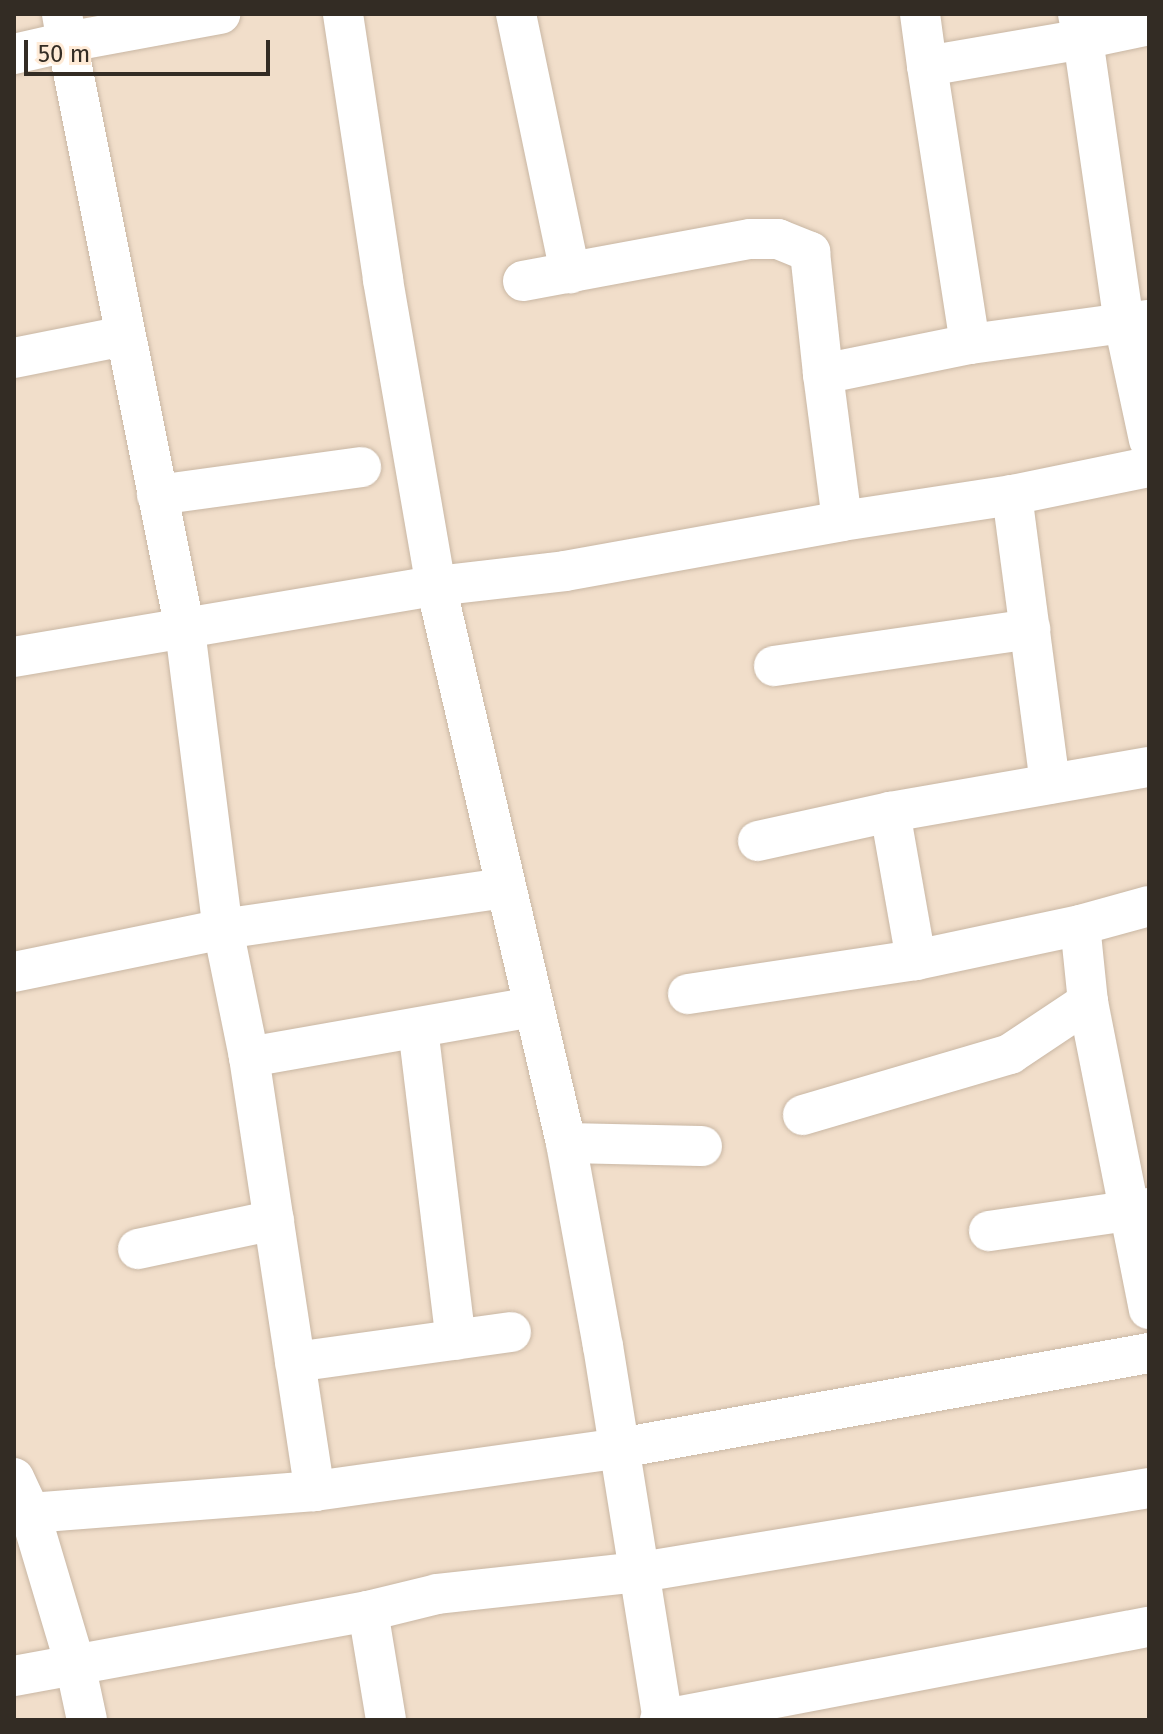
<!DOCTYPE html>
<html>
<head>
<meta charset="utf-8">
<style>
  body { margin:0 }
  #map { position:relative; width:1163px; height:1734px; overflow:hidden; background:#f1deca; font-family:"Fira Sans",sans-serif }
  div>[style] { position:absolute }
  .roads { filter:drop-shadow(0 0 2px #c9b7a4) drop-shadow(0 0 2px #c9b7a4) }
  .minor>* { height:40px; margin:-20px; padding:0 20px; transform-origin:20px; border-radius:20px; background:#fff }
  span { translate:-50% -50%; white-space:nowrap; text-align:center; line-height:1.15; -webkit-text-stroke:7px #ffebd7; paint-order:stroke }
  .frame { position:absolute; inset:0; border:16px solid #332c24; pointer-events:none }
  .scale { position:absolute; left:24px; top:40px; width:246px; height:36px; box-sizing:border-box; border:4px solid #332c24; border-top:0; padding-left:10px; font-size:24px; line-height:28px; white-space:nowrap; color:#332c24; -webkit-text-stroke:6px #ffebd7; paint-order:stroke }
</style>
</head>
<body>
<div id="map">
  <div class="roads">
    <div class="minor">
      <div style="left:62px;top:14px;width:28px;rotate:80deg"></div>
      <div style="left:67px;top:42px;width:156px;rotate:-10.4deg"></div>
      <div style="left:343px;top:14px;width:269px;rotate:81.4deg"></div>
      <div style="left:383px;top:280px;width:311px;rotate:80.2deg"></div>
      <div style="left:436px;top:586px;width:572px;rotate:76.86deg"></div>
      <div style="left:566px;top:1143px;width:206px;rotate:79.7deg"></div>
      <div style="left:603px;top:1346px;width:379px;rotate:80.9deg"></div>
      <div style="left:516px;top:14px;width:265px;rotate:78.2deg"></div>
      <div style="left:920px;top:14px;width:52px;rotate:82.3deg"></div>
      <div style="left:1078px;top:14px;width:25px;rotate:79deg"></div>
      <div style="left:1083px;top:39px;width:67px;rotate:-12deg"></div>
      <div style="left:14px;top:54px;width:54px;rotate:-12.8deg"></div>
      <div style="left:67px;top:42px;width:600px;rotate:78.65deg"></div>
      <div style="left:185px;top:630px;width:301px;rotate:82.8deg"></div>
      <div style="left:223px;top:929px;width:131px;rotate:78.5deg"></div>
      <div style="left:249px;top:1057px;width:439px;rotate:81.4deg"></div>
      <div style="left:523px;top:281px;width:231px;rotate:-10.5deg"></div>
      <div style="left:750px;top:239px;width:28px"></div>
      <div style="left:778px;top:239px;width:35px;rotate:22deg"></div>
      <div style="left:810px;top:252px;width:123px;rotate:83.9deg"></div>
      <div style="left:970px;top:344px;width:281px;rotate:-98.8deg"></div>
      <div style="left:927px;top:66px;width:158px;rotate:-9.8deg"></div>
      <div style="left:1083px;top:39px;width:287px;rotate:81.8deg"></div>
      <div style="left:1124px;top:323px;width:25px;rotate:-7deg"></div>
      <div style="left:14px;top:358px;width:112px;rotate:-11.3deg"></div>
      <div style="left:1149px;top:440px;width:120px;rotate:-102.1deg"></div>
      <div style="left:1124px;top:323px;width:155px;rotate:172.2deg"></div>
      <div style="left:970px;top:344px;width:150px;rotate:168.5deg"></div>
      <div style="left:823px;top:374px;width:148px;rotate:82.6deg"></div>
      <div style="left:842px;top:521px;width:172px;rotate:-8.7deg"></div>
      <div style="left:1012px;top:495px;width:140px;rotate:-11.6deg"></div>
      <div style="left:157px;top:495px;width:206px;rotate:-7.8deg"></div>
      <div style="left:1012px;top:495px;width:291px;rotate:82.5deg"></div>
      <div style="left:14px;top:657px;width:428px;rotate:-9.6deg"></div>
      <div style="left:436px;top:586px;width:130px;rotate:-6.6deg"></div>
      <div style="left:565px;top:571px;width:281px;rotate:-10.2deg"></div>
      <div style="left:774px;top:666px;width:259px;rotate:-8.2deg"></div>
      <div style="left:890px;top:812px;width:150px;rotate:80deg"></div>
      <div style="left:916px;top:960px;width:168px;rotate:-12deg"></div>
      <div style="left:758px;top:841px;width:135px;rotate:-12.4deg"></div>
      <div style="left:890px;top:812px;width:263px;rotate:-9.9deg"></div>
      <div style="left:14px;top:972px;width:213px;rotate:-11.6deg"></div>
      <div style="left:223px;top:929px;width:284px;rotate:-8.3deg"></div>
      <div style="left:688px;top:994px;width:231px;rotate:-8.5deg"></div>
      <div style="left:1088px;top:1002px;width:313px;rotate:78.8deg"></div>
      <div style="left:418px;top:1028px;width:314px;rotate:83.1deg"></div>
      <div style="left:249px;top:1057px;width:288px;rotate:-10deg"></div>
      <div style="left:803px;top:1115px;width:216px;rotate:-16.4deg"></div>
      <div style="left:1010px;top:1054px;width:94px;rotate:-33.7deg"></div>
      <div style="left:1088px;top:1002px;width:77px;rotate:-95.9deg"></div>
      <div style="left:1080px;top:925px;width:72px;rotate:-15.4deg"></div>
      <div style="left:566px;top:1143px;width:136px;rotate:1.3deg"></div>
      <div style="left:989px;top:1231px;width:162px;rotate:-8.2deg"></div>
      <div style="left:138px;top:1249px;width:139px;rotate:-12deg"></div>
      <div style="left:295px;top:1362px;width:218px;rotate:-7.9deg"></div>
      <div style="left:14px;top:1478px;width:38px;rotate:65deg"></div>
      <div style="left:30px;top:1513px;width:286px;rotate:-4.4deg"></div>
      <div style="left:315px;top:1491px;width:308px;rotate:-8deg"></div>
      <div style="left:620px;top:1448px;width:537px;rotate:-10.18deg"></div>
      <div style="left:30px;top:1513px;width:158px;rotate:73.4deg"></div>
      <div style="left:75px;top:1664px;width:57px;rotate:77.9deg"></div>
      <div style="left:368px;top:1611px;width:110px;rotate:80.6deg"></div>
      <div style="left:14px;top:1676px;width:360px;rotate:-10.4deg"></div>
      <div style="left:368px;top:1611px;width:71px;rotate:-13.8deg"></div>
      <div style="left:437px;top:1594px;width:205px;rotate:-6.2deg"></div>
      <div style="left:641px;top:1572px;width:515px;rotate:-9.39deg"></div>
      <div style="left:660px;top:1720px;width:498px;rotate:-10.8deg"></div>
    </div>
  </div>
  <div class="frame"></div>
  <div class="scale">50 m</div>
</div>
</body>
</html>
